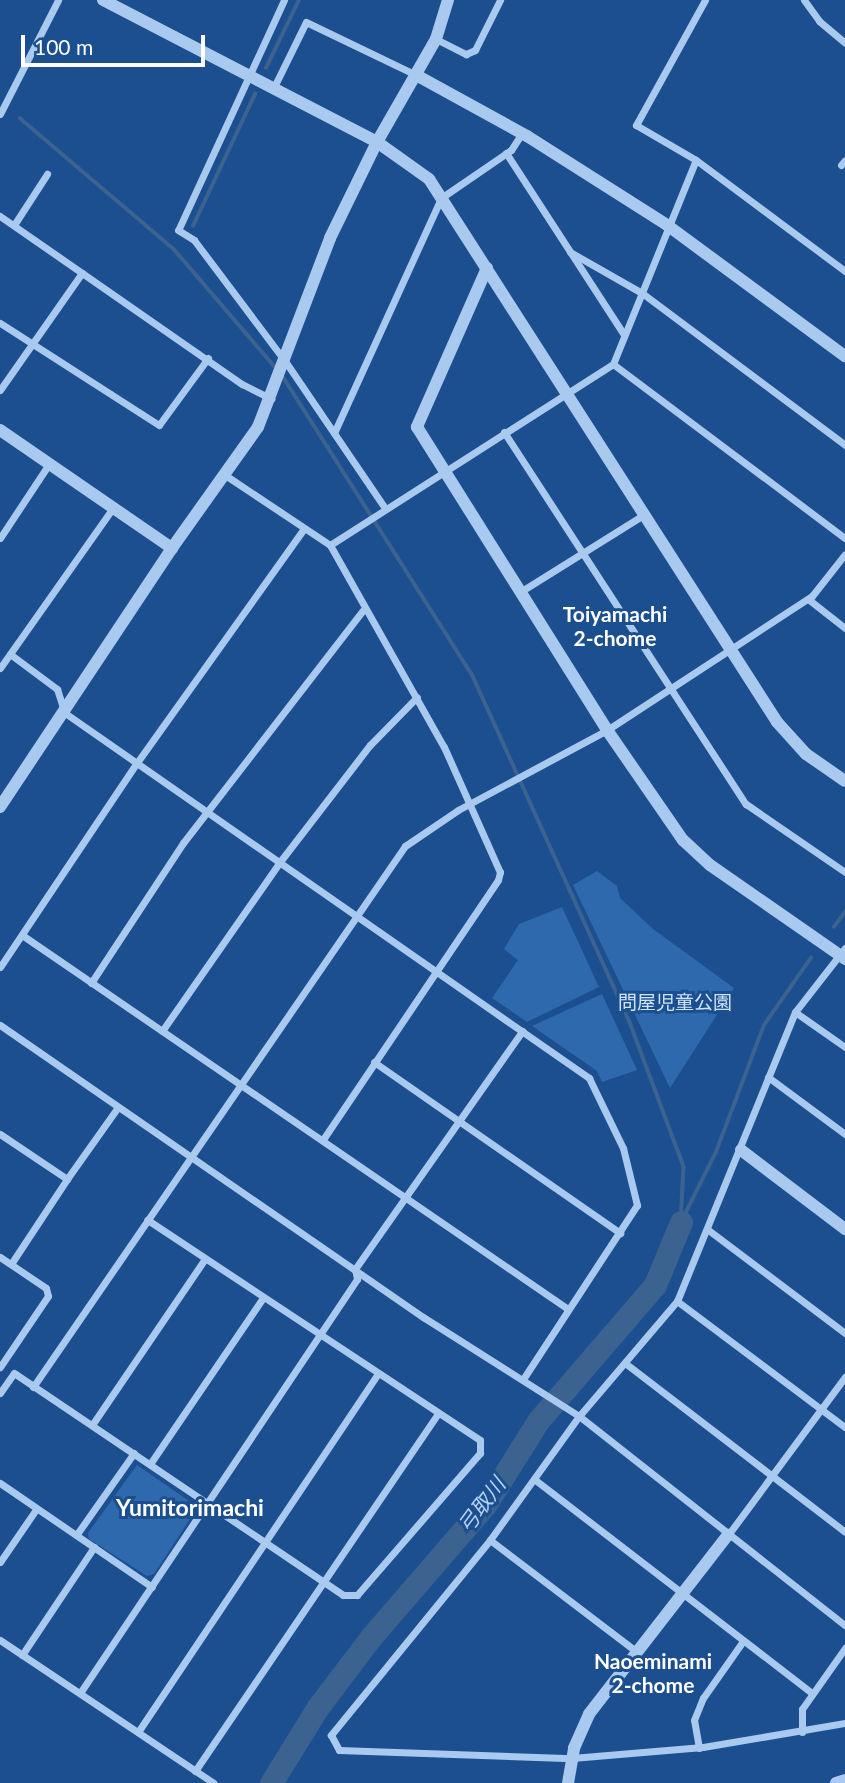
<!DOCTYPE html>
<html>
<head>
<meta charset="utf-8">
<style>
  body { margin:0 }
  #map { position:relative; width:845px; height:1783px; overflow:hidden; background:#1b4f8f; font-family:Lato,"Noto Sans JP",sans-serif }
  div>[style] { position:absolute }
  .green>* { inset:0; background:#2e69ad }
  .stream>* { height:3.5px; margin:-1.75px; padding:0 1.75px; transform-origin:1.75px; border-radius:1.75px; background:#3c6290 }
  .river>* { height:23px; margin:-11.5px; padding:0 11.5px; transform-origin:11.5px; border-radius:11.5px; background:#3c6290 }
  .minor>* { height:7px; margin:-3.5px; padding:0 3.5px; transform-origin:3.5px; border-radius:3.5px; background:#a9c9ee }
  .tertiary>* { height:12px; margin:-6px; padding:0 6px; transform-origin:6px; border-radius:6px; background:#a9c9ee }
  span { translate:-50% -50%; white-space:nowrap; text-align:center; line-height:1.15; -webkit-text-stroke:6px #1b4f8f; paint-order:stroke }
  .park-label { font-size:19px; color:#cfe3fa }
  .neighbourhood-label { font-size:21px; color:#fff; font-weight:700 }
  .water-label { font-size:21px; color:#b5d3f5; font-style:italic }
  .quarter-label { font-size:23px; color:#fff; font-weight:700 }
  .scale { position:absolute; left:21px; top:35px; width:184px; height:32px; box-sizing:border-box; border:4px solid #fff; border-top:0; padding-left:9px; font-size:21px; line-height:24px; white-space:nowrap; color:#fff; -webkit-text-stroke:5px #1b4f8f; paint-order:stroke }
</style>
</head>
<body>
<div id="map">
  <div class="green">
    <div style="clip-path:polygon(597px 871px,617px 886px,620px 898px,653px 929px,734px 988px,670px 1088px,573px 885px)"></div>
    <div style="clip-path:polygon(562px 907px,599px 987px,527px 1022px,492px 998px,518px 960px,504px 949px,519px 924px)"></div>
    <div style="clip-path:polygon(602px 994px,637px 1070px,602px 1082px,597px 1071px,532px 1026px)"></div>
    <div style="clip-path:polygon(137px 1465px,198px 1507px,154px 1574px,147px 1576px,89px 1539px,88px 1533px)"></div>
  </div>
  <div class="stream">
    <div style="left:266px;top:68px;width:76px;rotate:-64.1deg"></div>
    <div style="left:20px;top:118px;width:202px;rotate:40.4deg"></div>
    <div style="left:174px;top:249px;width:158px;rotate:49.4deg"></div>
    <div style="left:193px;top:226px;width:146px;rotate:-64.8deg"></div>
    <div style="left:282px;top:375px;width:354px;rotate:57.6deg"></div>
    <div style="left:472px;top:674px;width:385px;rotate:65.6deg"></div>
    <div style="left:631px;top:1025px;width:152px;rotate:69.5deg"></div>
    <div style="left:684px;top:1167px;width:55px;rotate:93.1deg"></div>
    <div style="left:834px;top:927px;width:19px;rotate:-54deg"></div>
    <div style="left:682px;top:1220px;width:76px;rotate:-63.4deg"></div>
    <div style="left:716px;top:1152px;width:136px;rotate:-69.3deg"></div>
    <div style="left:764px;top:1025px;width:82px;rotate:-55deg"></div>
  </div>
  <div class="river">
    <div style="left:271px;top:1783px;width:89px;rotate:-58.3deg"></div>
    <div style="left:318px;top:1707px;width:88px;rotate:-52.9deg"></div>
    <div style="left:371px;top:1637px;width:176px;rotate:-49.2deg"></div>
    <div style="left:486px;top:1504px;width:98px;rotate:-57.9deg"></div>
    <div style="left:538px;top:1421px;width:179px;rotate:-49.3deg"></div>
    <div style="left:655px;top:1285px;width:68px;rotate:-67.6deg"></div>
  </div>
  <div class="minor">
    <div style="left:284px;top:0;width:253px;rotate:114.7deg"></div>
    <div style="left:178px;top:230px;width:19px;rotate:32deg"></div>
    <div style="left:194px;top:240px;width:151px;rotate:53.1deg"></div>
    <div style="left:285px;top:361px;width:178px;rotate:55.8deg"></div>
    <div style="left:705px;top:0;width:143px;rotate:118.9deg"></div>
    <div style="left:636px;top:125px;width:69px;rotate:30.3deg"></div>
    <div style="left:696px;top:160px;width:186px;rotate:36.7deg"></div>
    <div style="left:804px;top:0;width:26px;rotate:54deg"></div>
    <div style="left:819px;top:21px;width:34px;rotate:40deg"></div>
    <div style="left:436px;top:39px;width:34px;rotate:27deg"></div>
    <div style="left:466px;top:54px;width:10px;rotate:-24deg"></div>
    <div style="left:475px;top:50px;width:56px;rotate:-63.4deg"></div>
    <div style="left:274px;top:87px;width:72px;rotate:-63.8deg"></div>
    <div style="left:306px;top:22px;width:122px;rotate:25.7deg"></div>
    <div style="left:0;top:114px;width:128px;rotate:-63deg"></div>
    <div style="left:506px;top:153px;width:217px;rotate:57deg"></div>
    <div style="left:841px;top:165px;width:6px;rotate:-51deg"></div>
    <div style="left:0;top:216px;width:295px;rotate:34.8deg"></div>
    <div style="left:242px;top:384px;width:33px;rotate:27deg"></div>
    <div style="left:14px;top:225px;width:61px;rotate:-57.1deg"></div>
    <div style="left:570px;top:252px;width:83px;rotate:29.7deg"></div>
    <div style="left:642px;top:293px;width:254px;rotate:36.8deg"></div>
    <div style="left:0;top:323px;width:189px;rotate:32.7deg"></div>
    <div style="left:159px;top:425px;width:83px;rotate:-53.8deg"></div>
    <div style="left:613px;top:364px;width:290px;rotate:36.9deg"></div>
    <div style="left:0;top:390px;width:143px;rotate:-55deg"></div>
    <div style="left:504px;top:432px;width:444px;rotate:57deg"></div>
    <div style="left:746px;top:804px;width:120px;rotate:34.5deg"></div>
    <div style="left:334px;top:433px;width:258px;rotate:-65.5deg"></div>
    <div style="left:441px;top:198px;width:85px;rotate:-34.4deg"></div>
    <div style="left:511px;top:150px;width:20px;rotate:-57deg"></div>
    <div style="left:225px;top:475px;width:126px;rotate:33.7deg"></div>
    <div style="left:330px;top:545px;width:232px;rotate:60.6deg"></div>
    <div style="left:444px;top:747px;width:137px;rotate:65.9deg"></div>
    <div style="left:500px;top:872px;width:8px;rotate:104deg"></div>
    <div style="left:498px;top:880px;width:313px;rotate:124deg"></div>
    <div style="left:0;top:538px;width:89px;rotate:-56.5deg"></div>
    <div style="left:330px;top:545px;width:336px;rotate:-32.6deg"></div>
    <div style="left:613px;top:364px;width:220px;rotate:-67.9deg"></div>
    <div style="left:520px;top:592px;width:145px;rotate:-32deg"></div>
    <div style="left:808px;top:599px;width:47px;rotate:38.1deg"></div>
    <div style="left:10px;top:654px;width:59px;rotate:36.7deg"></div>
    <div style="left:57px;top:689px;width:25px;rotate:72deg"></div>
    <div style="left:65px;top:713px;width:639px;rotate:34.86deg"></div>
    <div style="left:589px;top:1078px;width:78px;rotate:64.1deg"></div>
    <div style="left:623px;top:1148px;width:59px;rotate:76.2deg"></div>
    <div style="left:637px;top:1205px;width:207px;rotate:123.2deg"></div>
    <div style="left:0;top:668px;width:196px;rotate:-54.8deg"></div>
    <div style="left:22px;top:935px;width:662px;rotate:34.41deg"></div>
    <div style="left:845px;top:948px;width:81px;rotate:128deg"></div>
    <div style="left:795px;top:1012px;width:312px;rotate:112.2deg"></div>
    <div style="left:677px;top:1301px;width:151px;rotate:130.4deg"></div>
    <div style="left:579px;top:1416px;width:153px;rotate:125.7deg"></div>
    <div style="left:490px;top:1540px;width:252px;rotate:129.2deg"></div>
    <div style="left:331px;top:1735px;width:17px;rotate:62deg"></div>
    <div style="left:339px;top:1750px;width:233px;rotate:2deg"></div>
    <div style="left:572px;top:1758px;width:131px;rotate:-4.8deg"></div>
    <div style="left:703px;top:1747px;width:144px;rotate:-9.6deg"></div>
    <div style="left:0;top:967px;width:244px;rotate:-56.2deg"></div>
    <div style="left:136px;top:764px;width:287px;rotate:-54.5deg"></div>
    <div style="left:91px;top:983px;width:168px;rotate:-56.7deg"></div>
    <div style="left:183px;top:843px;width:294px;rotate:-52.3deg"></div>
    <div style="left:795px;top:1012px;width:61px;rotate:35deg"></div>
    <div style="left:0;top:1025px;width:514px;rotate:34.62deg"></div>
    <div style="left:423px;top:1317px;width:185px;rotate:32.4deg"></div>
    <div style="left:579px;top:1416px;width:338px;rotate:38.2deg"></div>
    <div style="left:162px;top:1031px;width:205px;rotate:-55.1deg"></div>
    <div style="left:279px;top:863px;width:149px;rotate:-52.4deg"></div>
    <div style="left:370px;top:745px;width:67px;rotate:-45.6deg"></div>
    <div style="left:374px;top:1062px;width:300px;rotate:34.8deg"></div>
    <div style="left:768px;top:1077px;width:96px;rotate:36.5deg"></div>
    <div style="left:0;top:1134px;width:81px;rotate:33.9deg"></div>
    <div style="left:67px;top:1179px;width:88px;rotate:-54.7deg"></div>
    <div style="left:707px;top:1229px;width:173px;rotate:37deg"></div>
    <div style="left:0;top:1257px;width:55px;rotate:34deg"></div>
    <div style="left:46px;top:1288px;width:8px;rotate:76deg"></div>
    <div style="left:48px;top:1296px;width:86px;rotate:124.1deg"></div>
    <div style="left:11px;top:1264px;width:102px;rotate:-56.6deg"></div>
    <div style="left:677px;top:1301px;width:210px;rotate:36.9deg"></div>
    <div style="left:625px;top:1363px;width:277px;rotate:37.5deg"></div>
    <div style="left:33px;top:1387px;width:657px;rotate:-55.49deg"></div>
    <div style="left:405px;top:846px;width:64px;rotate:-34.2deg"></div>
    <div style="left:458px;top:810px;width:169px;rotate:-28.2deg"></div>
    <div style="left:607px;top:730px;width:245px;rotate:-33.2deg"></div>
    <div style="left:812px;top:596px;width:53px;rotate:-51.8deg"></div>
    <div style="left:0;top:1393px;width:24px;rotate:-55deg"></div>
    <div style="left:14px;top:1373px;width:397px;rotate:34deg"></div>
    <div style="left:343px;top:1595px;width:14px"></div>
    <div style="left:357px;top:1595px;width:188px;rotate:-49.1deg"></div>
    <div style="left:480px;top:1453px;width:13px;rotate:-90deg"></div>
    <div style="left:480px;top:1440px;width:399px;rotate:-146.5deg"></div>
    <div style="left:92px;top:1425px;width:201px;rotate:-55.8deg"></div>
    <div style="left:150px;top:1464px;width:201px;rotate:-55.8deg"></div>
    <div style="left:534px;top:1479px;width:349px;rotate:37.6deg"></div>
    <div style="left:0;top:1483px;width:184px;rotate:34.4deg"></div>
    <div style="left:77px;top:1534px;width:99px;rotate:-54.9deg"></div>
    <div style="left:728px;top:1535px;width:197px;rotate:-53.5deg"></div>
    <div style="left:490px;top:1540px;width:185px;rotate:37.3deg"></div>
    <div style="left:0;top:1562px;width:65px;rotate:-55.6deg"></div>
    <div style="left:0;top:1640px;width:257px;rotate:33.8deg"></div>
    <div style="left:22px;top:1655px;width:130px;rotate:-56.3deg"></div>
    <div style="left:80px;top:1693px;width:498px;rotate:-56.2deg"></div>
    <div style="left:357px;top:1279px;width:10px;rotate:-101deg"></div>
    <div style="left:355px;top:1269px;width:291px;rotate:-54.9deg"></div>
    <div style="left:138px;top:1732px;width:431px;rotate:-56.2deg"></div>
    <div style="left:802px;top:1732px;width:23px;rotate:-90deg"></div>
    <div style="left:802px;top:1709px;width:75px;rotate:-54.8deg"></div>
    <div style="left:699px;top:1748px;width:28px;rotate:-100deg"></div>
    <div style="left:694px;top:1720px;width:24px;rotate:-68deg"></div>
    <div style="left:703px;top:1698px;width:70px;rotate:-54.9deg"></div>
    <div style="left:195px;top:1771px;width:433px;rotate:-55.8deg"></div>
  </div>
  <div class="tertiary">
    <div style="left:103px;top:0;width:309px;rotate:27.4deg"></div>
    <div style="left:377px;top:142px;width:64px;rotate:35.4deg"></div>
    <div style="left:429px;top:179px;width:645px;rotate:57.34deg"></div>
    <div style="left:777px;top:722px;width:43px;rotate:47.8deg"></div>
    <div style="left:806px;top:754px;width:47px;rotate:34.7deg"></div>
    <div style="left:416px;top:75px;width:127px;rotate:28.8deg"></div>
    <div style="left:527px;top:136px;width:166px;rotate:32.4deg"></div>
    <div style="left:667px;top:225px;width:221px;rotate:36.4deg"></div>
    <div style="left:487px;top:268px;width:174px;rotate:113.8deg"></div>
    <div style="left:417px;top:427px;width:358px;rotate:57.9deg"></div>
    <div style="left:607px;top:730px;width:134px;rotate:55.4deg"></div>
    <div style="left:683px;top:840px;width:37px;rotate:43deg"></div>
    <div style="left:710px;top:865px;width:165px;rotate:34.8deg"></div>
    <div style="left:0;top:430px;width:209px;rotate:34.5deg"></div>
    <div style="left:0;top:807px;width:311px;rotate:-56.4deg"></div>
    <div style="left:172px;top:548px;width:148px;rotate:-54.6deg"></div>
    <div style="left:258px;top:427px;width:202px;rotate:-69.1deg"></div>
    <div style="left:330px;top:238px;width:107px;rotate:-63.9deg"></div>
    <div style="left:377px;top:142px;width:119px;rotate:-60.2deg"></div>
    <div style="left:436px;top:39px;width:41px;rotate:-72.9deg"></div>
    <div style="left:741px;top:1150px;width:131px;rotate:37.2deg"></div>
    <div style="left:568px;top:1783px;width:36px;rotate:-80deg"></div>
    <div style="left:574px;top:1748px;width:37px;rotate:-66deg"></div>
    <div style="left:589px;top:1714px;width:227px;rotate:-52.2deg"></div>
    <div style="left:836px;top:1783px;width:9px;rotate:-18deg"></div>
  </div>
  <div class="park-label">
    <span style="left:675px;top:1002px">問屋児童公園</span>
  </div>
  <div class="neighbourhood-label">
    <span style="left:615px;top:626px">Toiyamachi<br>2-chome</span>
    <span style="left:653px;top:1673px">Naoeminami<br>2-chome</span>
  </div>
  <div class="water-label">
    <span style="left:481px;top:1505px;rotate:-53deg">弓取川</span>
  </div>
  <div class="quarter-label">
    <span style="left:190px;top:1507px">Yumitorimachi</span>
  </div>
  <div class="scale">100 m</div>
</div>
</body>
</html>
